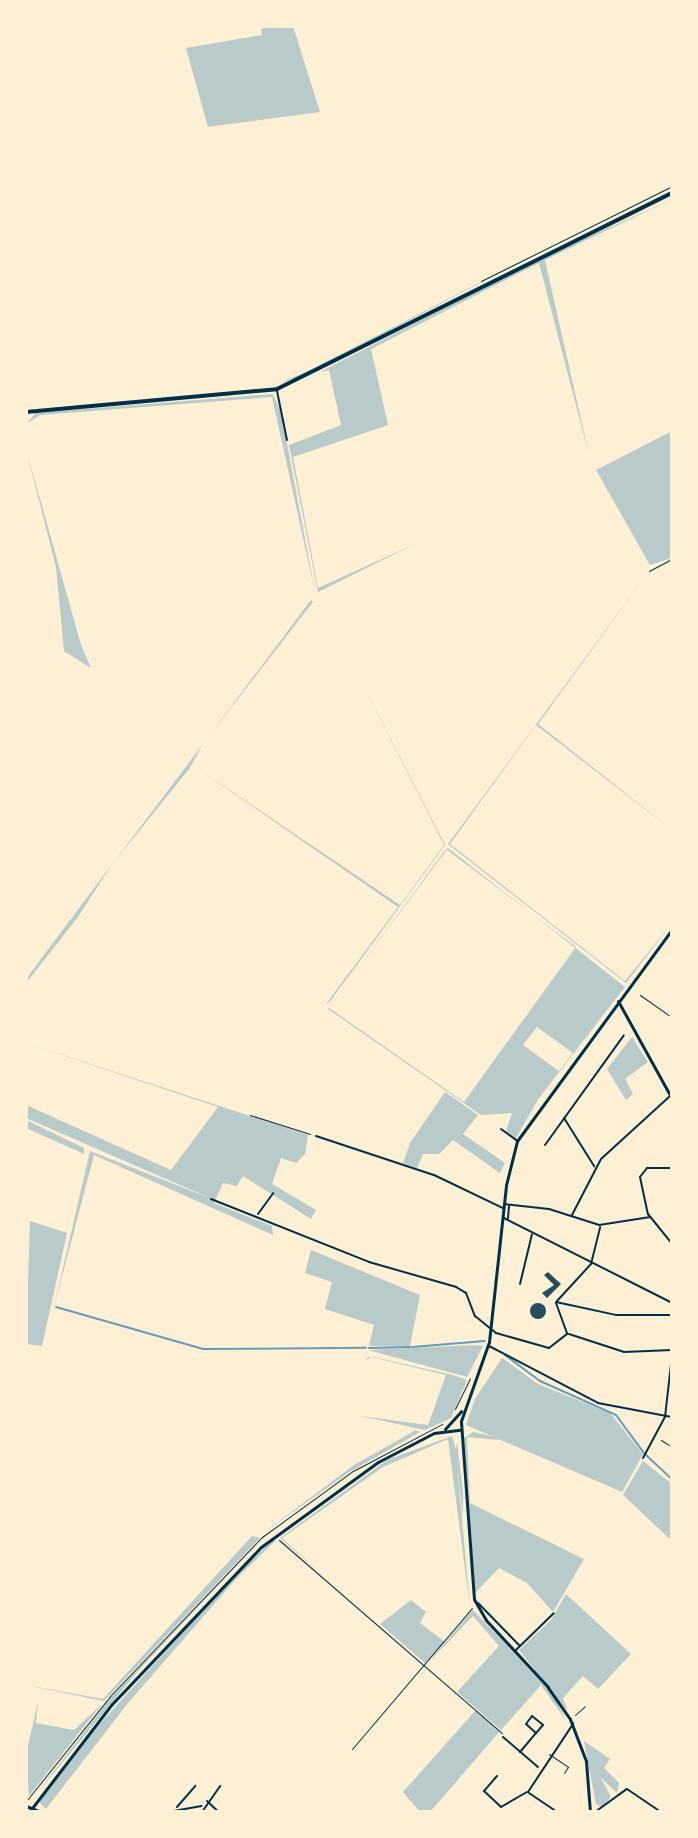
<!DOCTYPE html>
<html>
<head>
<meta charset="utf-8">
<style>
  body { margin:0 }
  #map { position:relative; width:698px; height:1838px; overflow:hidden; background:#fdf0d5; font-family:Quicksand,sans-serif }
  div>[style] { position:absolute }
  .green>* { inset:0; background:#b9caca }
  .stream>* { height:2px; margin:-1px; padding:0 1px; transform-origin:1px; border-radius:1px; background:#669bbc }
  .building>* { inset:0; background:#264d5e }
  .round { border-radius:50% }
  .path>* { height:1px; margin:-0.5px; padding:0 0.5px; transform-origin:0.5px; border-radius:0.5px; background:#003049 }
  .service>* { height:1px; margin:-0.5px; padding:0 0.5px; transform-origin:0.5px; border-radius:0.5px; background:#003049 }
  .minor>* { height:2px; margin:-1px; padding:0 1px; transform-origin:1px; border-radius:1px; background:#003049 }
  .tertiary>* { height:3px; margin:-1.5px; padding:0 1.5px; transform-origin:1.5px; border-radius:1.5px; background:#003049 }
  .secondary>* { height:3px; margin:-1.5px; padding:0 1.5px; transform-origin:1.5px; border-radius:1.5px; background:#003049 }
  .primary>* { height:4px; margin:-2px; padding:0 2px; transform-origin:2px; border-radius:2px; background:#003049 }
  span { translate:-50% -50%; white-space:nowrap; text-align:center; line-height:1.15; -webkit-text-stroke:6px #fdf0d5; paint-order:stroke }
  .frame { position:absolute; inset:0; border:28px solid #fdf0d5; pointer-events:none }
</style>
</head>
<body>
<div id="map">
  <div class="green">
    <div style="clip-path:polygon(269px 26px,293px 26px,320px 112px,208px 127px,186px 48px,262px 35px,261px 29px)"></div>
    <div style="clip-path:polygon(672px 199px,545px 260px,589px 455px,539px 263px,371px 349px,388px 425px,293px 457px,318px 588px,415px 544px,318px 592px,289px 445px,341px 425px,329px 370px,320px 372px,540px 259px)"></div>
    <div style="clip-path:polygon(541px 251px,307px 374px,278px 384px,310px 370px)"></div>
    <div style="clip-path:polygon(273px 394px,281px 412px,315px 592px,272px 397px,40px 415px,26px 424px,36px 413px)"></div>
    <div style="clip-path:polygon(672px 431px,672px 558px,650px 565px,596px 470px)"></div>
    <div style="clip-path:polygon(26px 449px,81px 645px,91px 668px,64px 651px,56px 567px)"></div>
    <div style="clip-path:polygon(647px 574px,538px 724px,672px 830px,536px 725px,450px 844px,625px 981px,672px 923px,626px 983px,448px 844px)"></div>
    <div style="clip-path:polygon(311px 600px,313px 602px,206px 740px)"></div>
    <div style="clip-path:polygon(354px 667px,445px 845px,331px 1000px,329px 1002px,326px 1004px,398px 907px,194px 766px,400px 905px,444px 845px)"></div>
    <div style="clip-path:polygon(203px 744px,189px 769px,114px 862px)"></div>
    <div style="clip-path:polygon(evenodd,448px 848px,625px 987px,539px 1098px,516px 1138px,506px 1131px,512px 1113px,481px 1115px,328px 1009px,448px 848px,446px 849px,576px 947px,464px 1102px,329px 1008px,446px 849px,448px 848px,537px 1027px,573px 1053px,559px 1071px,523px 1045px,537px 1027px)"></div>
    <div style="clip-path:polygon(112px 864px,78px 917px,26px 983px,26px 979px)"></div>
    <div style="clip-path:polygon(632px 1037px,648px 1062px,625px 1079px,633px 1094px,626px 1100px,607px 1069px)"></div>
    <div style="clip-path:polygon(26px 1043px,308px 1135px,305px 1154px,296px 1163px,281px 1158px,272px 1184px,316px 1210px,311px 1219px,243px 1176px,237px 1186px,223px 1183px,214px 1203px,272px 1226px,273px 1235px,94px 1155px,54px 1307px,90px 1151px,212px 1199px,26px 1118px,26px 1105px,171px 1170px,218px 1107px)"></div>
    <div style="clip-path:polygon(445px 1092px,478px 1115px,463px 1134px,505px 1163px,500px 1173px,453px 1140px,439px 1154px,423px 1154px,417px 1168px,403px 1163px,410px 1143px)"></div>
    <div style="clip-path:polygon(26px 1120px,84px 1148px,84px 1154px,26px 1128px)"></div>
    <div style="clip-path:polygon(30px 1221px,67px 1233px,42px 1346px,26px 1344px)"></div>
    <div style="clip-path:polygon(311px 1250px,420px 1295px,410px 1346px,369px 1346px,374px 1325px,325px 1309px,332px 1282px,305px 1273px)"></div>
    <div style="clip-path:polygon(483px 1346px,467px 1377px,368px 1350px,475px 1345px)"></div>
    <div style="clip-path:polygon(368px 1357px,373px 1357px,453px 1375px,467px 1380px,451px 1418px,425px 1430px,360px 1416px,428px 1425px,446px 1375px,371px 1357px,366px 1361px)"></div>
    <div style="clip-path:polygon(502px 1358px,538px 1384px,610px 1413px,643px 1454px,622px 1492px,466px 1425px,475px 1399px)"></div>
    <div style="clip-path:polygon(416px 1430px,420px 1432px,348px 1473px,262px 1534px,354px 1465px)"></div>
    <div style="clip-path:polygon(473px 1432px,491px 1436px,500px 1440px,467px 1437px,470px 1503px,584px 1559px,553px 1612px,527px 1583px,499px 1568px,475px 1593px,464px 1438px)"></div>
    <div style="clip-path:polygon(452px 1436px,456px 1450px,457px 1442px,463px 1493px,463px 1516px,457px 1463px,470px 1607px,448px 1439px,383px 1467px,282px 1538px,327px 1579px,280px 1538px,387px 1460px)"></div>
    <div style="clip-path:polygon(643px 1461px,672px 1484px,672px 1541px,623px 1495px)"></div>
    <div style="clip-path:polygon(252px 1536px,260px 1538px,104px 1701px,26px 1685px,103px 1699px)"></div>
    <div style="clip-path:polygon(262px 1538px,138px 1671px,33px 1798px,116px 1691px)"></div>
    <div style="clip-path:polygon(273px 1540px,284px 1544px,275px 1541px,236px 1579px,128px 1703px,46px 1809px,39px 1802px,84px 1741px,237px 1573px)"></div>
    <div style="clip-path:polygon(566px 1594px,631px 1654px,598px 1689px,583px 1676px,563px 1698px,568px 1712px,519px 1650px,551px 1620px)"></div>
    <div style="clip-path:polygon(411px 1600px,426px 1612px,420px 1623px,445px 1642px,425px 1663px,380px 1624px)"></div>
    <div style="clip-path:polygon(473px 1610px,544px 1685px,558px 1704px,567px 1722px,541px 1685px,501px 1730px,457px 1692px,499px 1646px,473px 1616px,427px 1664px)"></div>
    <div style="clip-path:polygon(38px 1702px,36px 1723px,74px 1730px,102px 1704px,29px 1796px,26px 1754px)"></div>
    <div style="clip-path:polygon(476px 1710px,500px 1731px,430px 1812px,420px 1812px,403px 1792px)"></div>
    <div style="clip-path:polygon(584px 1741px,610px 1759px,604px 1768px,619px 1783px,617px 1793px,601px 1778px,611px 1797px,602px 1807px,596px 1804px)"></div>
  </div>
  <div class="stream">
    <div style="left:56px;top:1307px;width:153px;rotate:15.9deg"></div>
    <div style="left:203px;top:1349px;width:163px;rotate:-0.4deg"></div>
    <div style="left:412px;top:1347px;width:73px;rotate:-4.7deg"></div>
    <div style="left:369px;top:1348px;width:41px;rotate:-1.4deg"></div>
    <div style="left:505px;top:1355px;width:44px;rotate:36.6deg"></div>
    <div style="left:540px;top:1381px;width:83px;rotate:24.1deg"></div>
    <div style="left:616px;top:1415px;width:47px;rotate:53.6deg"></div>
    <div style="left:646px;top:1455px;width:35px;rotate:43deg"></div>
  </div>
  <div class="building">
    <div style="clip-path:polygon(548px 1272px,561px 1284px,547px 1298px,542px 1293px,554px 1285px,544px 1275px)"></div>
    <div class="round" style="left:530px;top:1303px;width:16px;height:16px"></div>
  </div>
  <div class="path">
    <div style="left:481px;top:281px;width:213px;rotate:-26.4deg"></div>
    <div style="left:649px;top:571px;width:26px;rotate:-28deg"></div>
    <div style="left:250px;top:1115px;width:63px;rotate:17.6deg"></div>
    <div style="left:455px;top:1409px;width:34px;rotate:-64deg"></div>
    <div style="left:661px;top:1440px;width:13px;rotate:32deg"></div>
    <div style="left:279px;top:1540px;width:295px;rotate:40.9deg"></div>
    <div style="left:575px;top:1715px;width:13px;rotate:-42deg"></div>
    <div style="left:352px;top:1749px;width:185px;rotate:-49.6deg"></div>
    <div style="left:27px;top:1800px;width:134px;rotate:-51.3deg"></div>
    <div style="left:111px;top:1695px;width:219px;rotate:-46.3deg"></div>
    <div style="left:262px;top:1537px;width:112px;rotate:-36deg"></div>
    <div style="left:353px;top:1471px;width:101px;rotate:-27.8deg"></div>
  </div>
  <div class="service">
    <div style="left:640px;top:995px;width:35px;rotate:35deg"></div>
    <div style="left:549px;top:1754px;width:23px;rotate:34deg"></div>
    <div style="left:568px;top:1767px;width:7px;rotate:124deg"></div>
  </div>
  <div class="minor">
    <div style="left:277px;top:391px;width:50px;rotate:78.5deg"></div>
    <div style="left:672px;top:995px;width:21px;rotate:90deg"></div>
    <div style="left:564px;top:1118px;width:57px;rotate:58deg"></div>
    <div style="left:501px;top:1129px;width:19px;rotate:36deg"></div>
    <div style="left:316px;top:1136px;width:124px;rotate:18.3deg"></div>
    <div style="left:434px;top:1175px;width:76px;rotate:25.6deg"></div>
    <div style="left:545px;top:1145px;width:135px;rotate:-54.3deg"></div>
    <div style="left:672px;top:1168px;width:25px;rotate:180deg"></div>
    <div style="left:647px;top:1168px;width:11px;rotate:128deg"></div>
    <div style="left:640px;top:1177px;width:38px;rotate:78deg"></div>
    <div style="left:648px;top:1214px;width:38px;rotate:51deg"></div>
    <div style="left:211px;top:1199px;width:170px;rotate:21.7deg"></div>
    <div style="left:369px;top:1262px;width:91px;rotate:16deg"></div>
    <div style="left:456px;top:1287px;width:12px;rotate:31deg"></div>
    <div style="left:466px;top:1293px;width:25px;rotate:69deg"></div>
    <div style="left:475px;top:1316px;width:27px;rotate:39deg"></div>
    <div style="left:496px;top:1333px;width:55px;rotate:15.8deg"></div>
    <div style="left:549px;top:1348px;width:23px;rotate:-38deg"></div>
    <div style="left:504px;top:1204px;width:45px;rotate:6.3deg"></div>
    <div style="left:549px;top:1209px;width:52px;rotate:17.7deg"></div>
    <div style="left:599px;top:1225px;width:52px;rotate:-8.9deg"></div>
    <div style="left:258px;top:1214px;width:26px;rotate:-54deg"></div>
    <div style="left:572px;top:1215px;width:63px;rotate:-62.6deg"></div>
    <div style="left:601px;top:1159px;width:95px;rotate:-42.4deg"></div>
    <div style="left:504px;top:1218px;width:188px;rotate:26.8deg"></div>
    <div style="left:508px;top:1218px;width:12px;rotate:-85deg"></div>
    <div style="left:520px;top:1284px;width:51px;rotate:-76.5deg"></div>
    <div style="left:557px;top:1301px;width:50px;rotate:-47.4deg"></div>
    <div style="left:591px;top:1264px;width:38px;rotate:-76deg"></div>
    <div style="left:556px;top:1302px;width:61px;rotate:12.2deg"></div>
    <div style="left:616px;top:1315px;width:56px"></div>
    <div style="left:556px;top:1303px;width:33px;rotate:70deg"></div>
    <div style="left:569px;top:1334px;width:58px;rotate:18.1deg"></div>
    <div style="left:624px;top:1352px;width:48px;rotate:-2.4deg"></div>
    <div style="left:489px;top:1346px;width:123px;rotate:27.6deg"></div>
    <div style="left:598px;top:1403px;width:75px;rotate:10.7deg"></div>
    <div style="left:643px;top:1458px;width:47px;rotate:-61.8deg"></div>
    <div style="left:665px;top:1417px;width:61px;rotate:-83.5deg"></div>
    <div style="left:478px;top:1603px;width:60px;rotate:45.7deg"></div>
    <div style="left:515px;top:1651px;width:54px;rotate:-44.3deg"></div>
    <div style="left:503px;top:1737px;width:46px;rotate:40.6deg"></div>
    <div style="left:520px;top:1752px;width:25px;rotate:-50deg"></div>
    <div style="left:536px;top:1733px;width:13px;rotate:-138deg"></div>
    <div style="left:526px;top:1724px;width:10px;rotate:-53deg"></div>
    <div style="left:532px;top:1716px;width:14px;rotate:39deg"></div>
    <div style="left:543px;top:1725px;width:11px;rotate:131deg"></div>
    <div style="left:497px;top:1776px;width:20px;rotate:131deg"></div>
    <div style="left:484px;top:1791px;width:23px;rotate:43deg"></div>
    <div style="left:501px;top:1807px;width:30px;rotate:-30deg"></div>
    <div style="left:528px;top:1792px;width:82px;rotate:-56.5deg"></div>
    <div style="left:529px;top:1793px;width:34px;rotate:34deg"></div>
    <div style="left:207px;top:1801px;width:16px;rotate:43deg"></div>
    <div style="left:177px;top:1807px;width:28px;rotate:-49deg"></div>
    <div style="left:168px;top:1812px;width:34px;rotate:-10deg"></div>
    <div style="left:202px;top:1812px;width:32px;rotate:-55deg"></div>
    <div style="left:595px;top:1812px;width:39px;rotate:-36deg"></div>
    <div style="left:627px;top:1789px;width:41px;rotate:34.1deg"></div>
  </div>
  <div class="tertiary">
    <div style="left:26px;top:1806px;width:16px;rotate:22deg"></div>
  </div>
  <div class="secondary">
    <div style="left:618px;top:1001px;width:112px;rotate:61.1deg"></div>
    <div style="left:445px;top:1429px;width:24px;rotate:-48deg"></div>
    <div style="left:29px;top:1812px;width:136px;rotate:-52.5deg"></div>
    <div style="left:112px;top:1704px;width:216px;rotate:-46.5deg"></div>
    <div style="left:261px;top:1547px;width:145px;rotate:-36deg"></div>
    <div style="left:378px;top:1462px;width:63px;rotate:-27.4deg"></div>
    <div style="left:434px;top:1433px;width:26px;rotate:-7deg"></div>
    <div style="left:590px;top:1812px;width:51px;rotate:-94.5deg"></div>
    <div style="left:586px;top:1761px;width:45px;rotate:-110.9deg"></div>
    <div style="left:570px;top:1719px;width:39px;rotate:-125deg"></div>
    <div style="left:548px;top:1687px;width:91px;rotate:-132.8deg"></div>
    <div style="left:486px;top:1620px;width:24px;rotate:-120deg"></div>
    <div style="left:474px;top:1599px;width:178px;rotate:-94.2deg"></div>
    <div style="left:461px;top:1421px;width:84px;rotate:-70.5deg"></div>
    <div style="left:489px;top:1342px;width:158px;rotate:-83.8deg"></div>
    <div style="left:506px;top:1185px;width:45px;rotate:-76deg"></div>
    <div style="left:517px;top:1141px;width:263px;rotate:-53.8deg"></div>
  </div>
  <div class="primary">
    <div style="left:26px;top:412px;width:252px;rotate:-5.2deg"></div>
    <div style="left:277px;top:389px;width:441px;rotate:-26.4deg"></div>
  </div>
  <div class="frame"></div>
</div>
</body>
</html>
